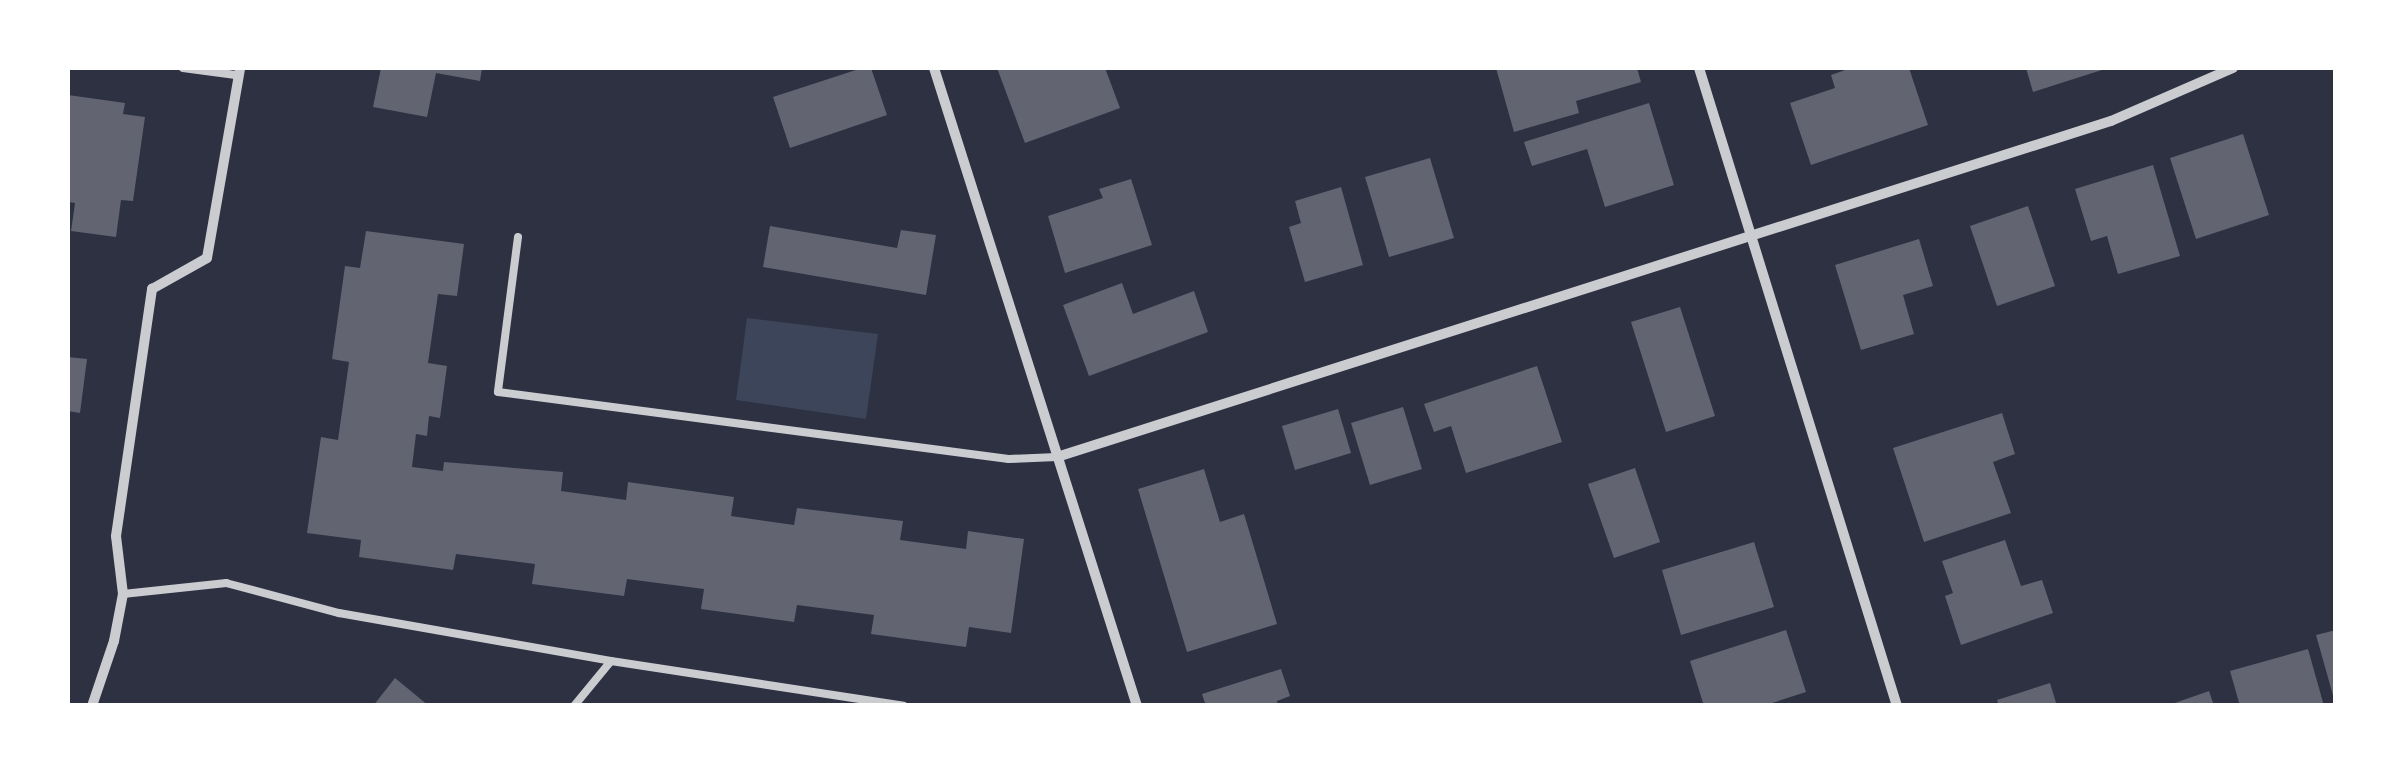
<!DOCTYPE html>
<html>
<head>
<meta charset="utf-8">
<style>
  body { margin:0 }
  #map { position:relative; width:2403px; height:773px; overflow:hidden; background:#2d3142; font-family:"Roboto Condensed",sans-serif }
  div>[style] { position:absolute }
  .green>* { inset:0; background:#3c4559 }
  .building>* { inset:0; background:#626471 }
  .service>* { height:8px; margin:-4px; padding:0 4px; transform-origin:4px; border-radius:4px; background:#caccd0 }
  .minor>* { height:10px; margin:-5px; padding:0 5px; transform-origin:5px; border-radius:5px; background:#caccd0 }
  span { translate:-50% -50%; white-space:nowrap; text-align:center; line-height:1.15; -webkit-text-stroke:10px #fff; paint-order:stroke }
  .frame { position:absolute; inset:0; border:70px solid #fff; pointer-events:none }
</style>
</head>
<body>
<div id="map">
  <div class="green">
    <div style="clip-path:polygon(747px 318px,878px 334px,866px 419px,736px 400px)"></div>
  </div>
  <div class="building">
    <div style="clip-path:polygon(381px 68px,482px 68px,480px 81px,436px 73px,427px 117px,373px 107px)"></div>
    <div style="clip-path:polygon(862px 68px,871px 68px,887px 115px,790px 148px,773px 97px)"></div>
    <div style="clip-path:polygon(997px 68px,1105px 68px,1120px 108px,1025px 143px)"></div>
    <div style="clip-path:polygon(1496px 68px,1637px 68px,1641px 82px,1576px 101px,1579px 113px,1514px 132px)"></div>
    <div style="clip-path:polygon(1851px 68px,1909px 68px,1928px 125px,1811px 165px,1790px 103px,1835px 88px,1831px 75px)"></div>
    <div style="clip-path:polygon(2026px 68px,2108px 68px,2033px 92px)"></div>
    <div style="clip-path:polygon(68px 95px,125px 103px,123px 114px,145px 117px,133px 201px,121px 200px,116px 237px,71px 231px,75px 203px,68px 202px)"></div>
    <div style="clip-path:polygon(1649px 103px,1674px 185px,1605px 207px,1587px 149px,1532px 166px,1524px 142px)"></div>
    <div style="clip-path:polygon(2243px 134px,2269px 215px,2196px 239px,2170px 158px)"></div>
    <div style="clip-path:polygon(1430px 158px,1454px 238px,1389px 257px,1365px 177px)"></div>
    <div style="clip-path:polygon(2153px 165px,2180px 256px,2118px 274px,2107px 236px,2091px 241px,2075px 189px)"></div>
    <div style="clip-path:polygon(1131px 179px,1152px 245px,1065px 273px,1048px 216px,1103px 198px,1099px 189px)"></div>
    <div style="clip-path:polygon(1341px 187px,1363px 265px,1305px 282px,1289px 227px,1301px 223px,1295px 201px)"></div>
    <div style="clip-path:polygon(2028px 206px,2055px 286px,1997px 306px,1970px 226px)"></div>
    <div style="clip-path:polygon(770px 226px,897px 248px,901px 230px,936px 235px,926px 295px,763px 267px)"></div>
    <div style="clip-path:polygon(366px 231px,464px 244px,457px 296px,438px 294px,428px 363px,447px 366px,440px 418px,429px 416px,427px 436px,416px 434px,412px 467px,443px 471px,444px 462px,563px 472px,561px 491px,626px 500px,628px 482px,734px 497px,731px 516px,794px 525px,797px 508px,903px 521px,900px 540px,966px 549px,968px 531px,1024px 539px,1011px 633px,969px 627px,966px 647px,871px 634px,874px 615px,797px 605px,794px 622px,701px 609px,704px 589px,627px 579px,624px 596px,532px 584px,535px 564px,456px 554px,453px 570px,359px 557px,361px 540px,307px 533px,321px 437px,338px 440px,349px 362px,332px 359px,345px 266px,360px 268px)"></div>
    <div style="clip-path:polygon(1919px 239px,1933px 286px,1903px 295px,1914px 334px,1861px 350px,1835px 265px)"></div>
    <div style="clip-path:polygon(1122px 283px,1133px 314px,1194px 291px,1208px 332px,1089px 376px,1063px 305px)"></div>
    <div style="clip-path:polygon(1680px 307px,1715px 416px,1666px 432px,1631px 322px)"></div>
    <div style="clip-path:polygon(68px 357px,87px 359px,80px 413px,68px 411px)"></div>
    <div style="clip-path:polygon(1537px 366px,1562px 442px,1466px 473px,1451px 426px,1434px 432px,1424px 404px)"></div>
    <div style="clip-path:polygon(1403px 407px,1422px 469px,1370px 485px,1351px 423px)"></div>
    <div style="clip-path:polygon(1338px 409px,1351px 453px,1295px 470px,1282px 426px)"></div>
    <div style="clip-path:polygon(2002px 413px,2015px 454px,1993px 462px,2011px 513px,1924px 542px,1893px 448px)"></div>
    <div style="clip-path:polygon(1635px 468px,1660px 542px,1614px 558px,1588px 484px)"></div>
    <div style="clip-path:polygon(1204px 469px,1220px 522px,1244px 514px,1277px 624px,1187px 652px,1138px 489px)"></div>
    <div style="clip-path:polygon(2005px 540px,2021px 586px,2042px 580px,2053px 613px,1961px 645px,1945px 596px,1953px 593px,1942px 561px)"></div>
    <div style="clip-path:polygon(1754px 542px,1774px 607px,1681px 635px,1662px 570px)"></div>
    <div style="clip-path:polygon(1786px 630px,1806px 692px,1763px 706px,1704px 706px,1690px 661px)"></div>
    <div style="clip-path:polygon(2336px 630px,2336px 698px,2334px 699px,2316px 635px)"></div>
    <div style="clip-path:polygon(2308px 649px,2324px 706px,2240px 706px,2230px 671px)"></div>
    <div style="clip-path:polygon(1281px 669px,1290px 696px,1277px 701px,1278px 706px,1206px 706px,1202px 694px)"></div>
    <div style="clip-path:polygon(395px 678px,429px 706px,373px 706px)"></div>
    <div style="clip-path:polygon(2050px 683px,2057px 706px,1999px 706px,1997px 700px)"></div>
    <div style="clip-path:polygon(2209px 691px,2214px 706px,2169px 706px,2169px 705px)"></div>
  </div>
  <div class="service">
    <div style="left:183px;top:68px;width:53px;rotate:7.5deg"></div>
    <div style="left:518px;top:237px;width:156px;rotate:97.4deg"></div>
    <div style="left:498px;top:392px;width:515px;rotate:7.47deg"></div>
    <div style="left:1009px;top:459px;width:48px;rotate:-2.4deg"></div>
    <div style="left:123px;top:594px;width:104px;rotate:-6.1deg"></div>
    <div style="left:226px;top:583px;width:117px;rotate:14.9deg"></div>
    <div style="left:339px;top:613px;width:276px;rotate:10deg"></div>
    <div style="left:574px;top:706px;width:58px;rotate:-50.6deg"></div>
    <div style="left:611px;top:661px;width:296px;rotate:8.7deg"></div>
  </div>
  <div class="minor">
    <div style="left:934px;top:68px;width:670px;rotate:72.35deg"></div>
    <div style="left:1699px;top:68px;width:668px;rotate:72.76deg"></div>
    <div style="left:1057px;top:457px;width:1106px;rotate:-17.68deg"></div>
    <div style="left:2111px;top:121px;width:133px;rotate:-23.5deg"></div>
    <div style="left:92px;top:706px;width:69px;rotate:-71.3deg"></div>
    <div style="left:114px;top:641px;width:48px;rotate:-79.2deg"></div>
    <div style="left:123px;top:594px;width:58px;rotate:-96.9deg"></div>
    <div style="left:116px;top:536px;width:250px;rotate:-81.7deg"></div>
    <div style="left:152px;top:289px;width:63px;rotate:-29.4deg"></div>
    <div style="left:207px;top:258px;width:193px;rotate:-80.1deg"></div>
  </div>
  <div class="frame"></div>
</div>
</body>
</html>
